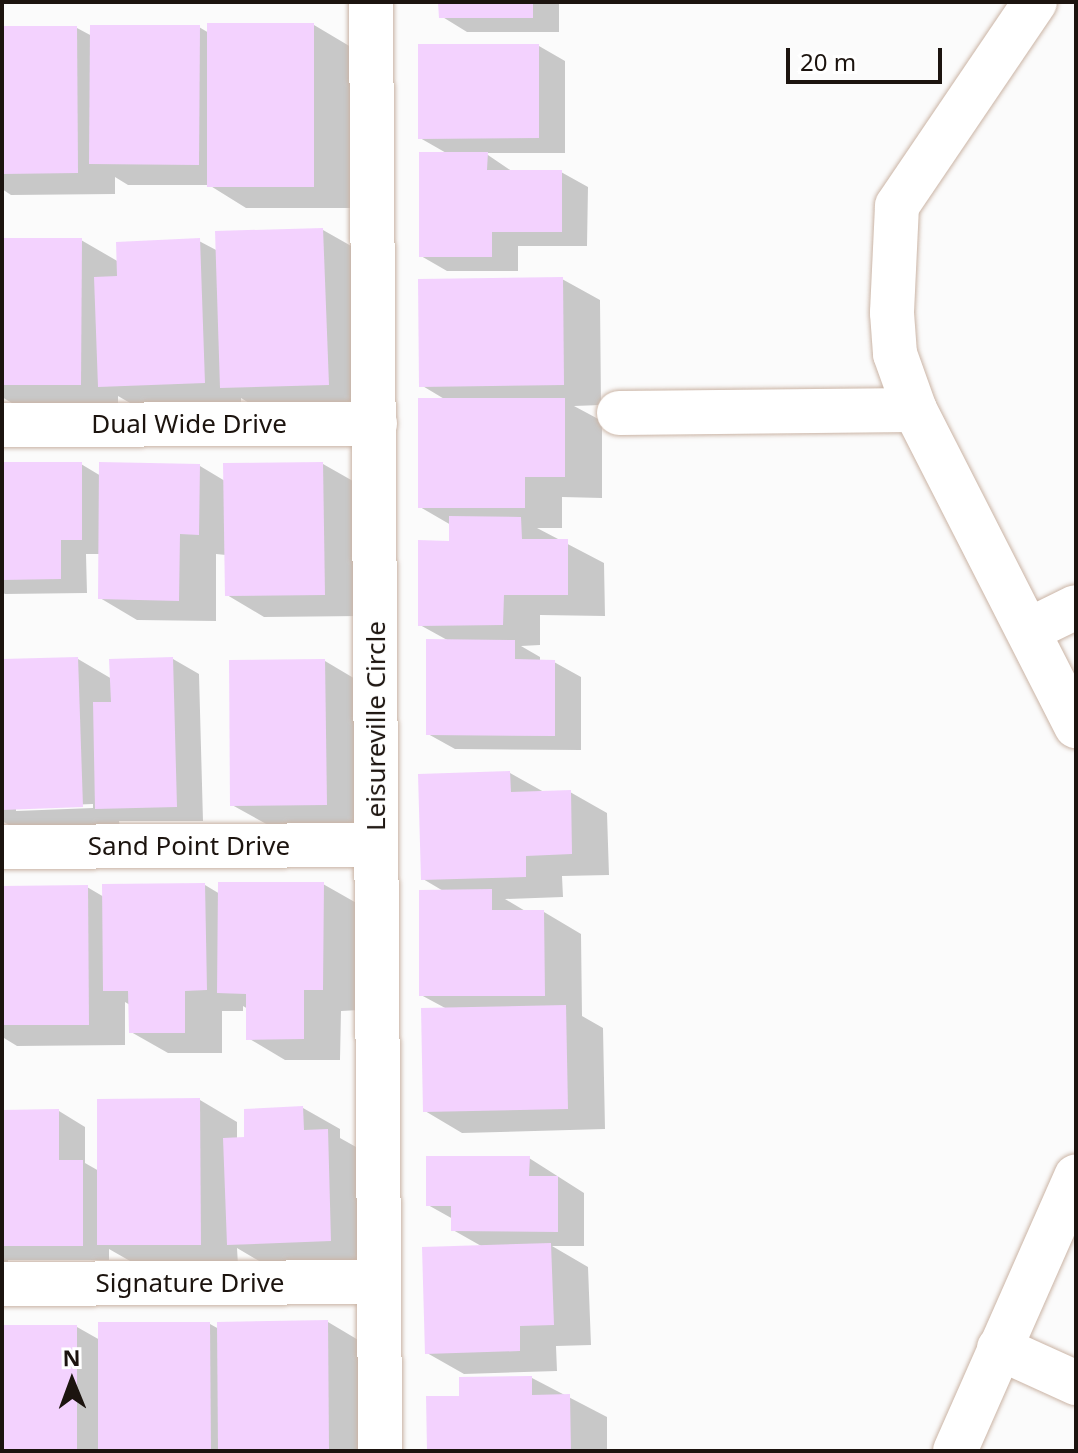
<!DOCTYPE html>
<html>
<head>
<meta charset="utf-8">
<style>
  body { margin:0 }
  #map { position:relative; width:1078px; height:1453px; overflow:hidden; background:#fbfbfb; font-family:"Noto Sans",sans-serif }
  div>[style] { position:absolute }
  .shadow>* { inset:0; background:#0003 }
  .building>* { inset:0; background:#f3d2fe }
  .roads { filter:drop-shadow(0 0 2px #cab4a5) drop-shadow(0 0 2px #cab4a5) }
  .minor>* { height:44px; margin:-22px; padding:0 22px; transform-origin:22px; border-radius:22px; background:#fff }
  span { translate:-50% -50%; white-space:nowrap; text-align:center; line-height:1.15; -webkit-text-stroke:8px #fff; paint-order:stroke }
  .street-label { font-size:26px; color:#1c140f }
  .frame { position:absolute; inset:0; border:4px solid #1c140f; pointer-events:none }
  .north { position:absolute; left:32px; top:1341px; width:80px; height:80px; -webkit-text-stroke:6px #fff; paint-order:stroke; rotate:359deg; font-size:22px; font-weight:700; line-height:32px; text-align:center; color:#1c140f }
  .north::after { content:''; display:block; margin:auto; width:28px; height:36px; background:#1c140f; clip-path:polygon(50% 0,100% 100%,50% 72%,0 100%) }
  .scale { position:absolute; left:786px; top:48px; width:156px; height:36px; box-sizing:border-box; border:4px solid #1c140f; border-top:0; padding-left:10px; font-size:24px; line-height:28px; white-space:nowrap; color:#1c140f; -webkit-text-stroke:6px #fff; paint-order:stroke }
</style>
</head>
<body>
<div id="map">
  <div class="shadow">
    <div style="clip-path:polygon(435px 2px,559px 2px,559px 32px,467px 32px,441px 16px,440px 5px)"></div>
    <div style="clip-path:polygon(314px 25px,351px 47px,350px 208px,246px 208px,209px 185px,128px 185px,115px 177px,115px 194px,11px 195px,2px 189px,2px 28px,77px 28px,92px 36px,199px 27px,209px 33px)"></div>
    <div style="clip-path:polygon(539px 46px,565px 61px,565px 153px,485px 153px,513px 172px,561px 172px,588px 187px,587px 246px,518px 246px,518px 271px,447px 271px,421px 256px,448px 154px,420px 138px)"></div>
    <div style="clip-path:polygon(323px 230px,360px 251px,365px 405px,259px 409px,241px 398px,241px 403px,137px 407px,118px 396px,118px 405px,15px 405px,2px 397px,2px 240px,81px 240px,119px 262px,199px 241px,218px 251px)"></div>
    <div style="clip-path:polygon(562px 279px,600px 300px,601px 405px,574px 406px,602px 421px,602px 498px,562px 497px,562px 528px,537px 528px,604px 563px,605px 616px,540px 615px,540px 645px,521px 646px,540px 657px,540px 662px,554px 662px,581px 677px,581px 750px,455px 749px,428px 734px,449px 641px,420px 625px,451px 543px,451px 525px,420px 507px,446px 400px,421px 385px)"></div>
    <div style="clip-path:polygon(2px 464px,81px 464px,101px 476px,200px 466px,225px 481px,323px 464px,360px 485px,362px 616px,264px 617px,227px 595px,226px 555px,216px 554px,216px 621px,137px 620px,100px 598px,100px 554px,86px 554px,87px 593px,5px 594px,2px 592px)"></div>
    <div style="clip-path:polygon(evenodd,78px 659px,112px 679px,173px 659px,199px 674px,203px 821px,119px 821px,120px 827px,19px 831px,2px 821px,2px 661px,78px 659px,93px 804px,93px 808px,16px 811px,16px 807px,93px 804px)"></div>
    <div style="clip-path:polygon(325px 661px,362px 683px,363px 825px,270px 826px,232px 805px)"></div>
    <div style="clip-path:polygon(510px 773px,544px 792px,570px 792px,607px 813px,609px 875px,562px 876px,563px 897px,505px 899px,527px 912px,544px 912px,581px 934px,582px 1016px,603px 1028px,605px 1129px,462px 1133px,425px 1111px,447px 1009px,421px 995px,445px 892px,423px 879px)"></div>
    <div style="clip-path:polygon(323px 884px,360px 905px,360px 1010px,341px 1011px,340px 1060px,285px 1060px,248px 1038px,248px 1009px,243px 1006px,243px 1011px,222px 1011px,222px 1053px,168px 1053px,131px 1032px,130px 1005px,125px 1002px,125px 1045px,17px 1046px,4px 1038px,2px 1042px,2px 888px,87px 887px,104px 897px,205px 885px,220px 894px)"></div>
    <div style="clip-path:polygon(200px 1100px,237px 1122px,237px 1140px,246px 1139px,303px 1108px,340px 1129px,340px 1138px,365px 1152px,368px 1261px,266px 1265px,237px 1248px,238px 1265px,137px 1265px,109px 1249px,109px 1260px,8px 1260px,8px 1266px,2px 1266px,2px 1154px,59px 1111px,85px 1127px,85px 1163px,99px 1171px)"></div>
    <div style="clip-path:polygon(529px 1158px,584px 1193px,584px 1246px,552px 1246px,588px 1267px,591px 1345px,556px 1346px,557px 1371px,464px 1374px,427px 1353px,483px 1247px,453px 1230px,453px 1219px,428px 1205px)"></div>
    <div style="clip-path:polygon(328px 1322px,365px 1344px,365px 1451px,2px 1451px,2px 1327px,77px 1327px,100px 1340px,210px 1324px,219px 1329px)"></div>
    <div style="clip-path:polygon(532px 1378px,607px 1417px,607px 1451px,429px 1451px,461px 1398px)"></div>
  </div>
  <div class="building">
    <div style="clip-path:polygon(438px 2px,533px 2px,533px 18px,439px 18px)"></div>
    <div style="clip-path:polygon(207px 23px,314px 23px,314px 187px,207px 187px)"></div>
    <div style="clip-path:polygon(90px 25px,200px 25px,199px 165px,89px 164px)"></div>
    <div style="clip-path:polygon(2px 26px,77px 26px,78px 173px,2px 174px)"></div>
    <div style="clip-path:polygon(418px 44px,539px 44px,539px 138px,418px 139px)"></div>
    <div style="clip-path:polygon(419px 152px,488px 152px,487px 170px,562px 170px,562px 232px,492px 232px,492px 257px,419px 257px)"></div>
    <div style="clip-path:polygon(323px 228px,329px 385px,220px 388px,215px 231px)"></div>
    <div style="clip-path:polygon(2px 238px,82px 238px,81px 385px,2px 385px)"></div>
    <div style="clip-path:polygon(200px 238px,205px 383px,98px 387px,94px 277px,117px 276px,116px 242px)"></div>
    <div style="clip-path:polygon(563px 277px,564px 385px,419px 387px,418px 279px)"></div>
    <div style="clip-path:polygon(418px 398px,565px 398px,565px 477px,525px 477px,525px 508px,418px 508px)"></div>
    <div style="clip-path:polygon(2px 462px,82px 462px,82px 540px,61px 540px,61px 579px,2px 580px)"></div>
    <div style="clip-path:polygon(99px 462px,200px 464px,199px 535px,180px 534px,179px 601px,98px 599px)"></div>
    <div style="clip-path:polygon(323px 462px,325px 595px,225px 596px,223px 463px)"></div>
    <div style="clip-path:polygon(449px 516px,521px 517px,522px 539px,568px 539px,568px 595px,504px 595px,503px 625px,418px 626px,418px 540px,449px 541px)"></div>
    <div style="clip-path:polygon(426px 639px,515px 640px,515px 659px,555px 660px,555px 736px,426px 735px)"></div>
    <div style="clip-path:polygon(78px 657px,83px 807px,2px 810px,2px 659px)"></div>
    <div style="clip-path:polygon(173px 657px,177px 807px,95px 809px,93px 702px,111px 702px,109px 659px)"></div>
    <div style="clip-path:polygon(325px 659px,327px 805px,230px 806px,229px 660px)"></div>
    <div style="clip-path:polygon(510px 771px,511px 792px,571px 790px,572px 854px,526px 856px,526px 877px,421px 880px,418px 774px)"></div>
    <div style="clip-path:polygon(218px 882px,324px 882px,323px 990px,304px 990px,304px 1039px,246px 1040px,246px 994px,217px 993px)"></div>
    <div style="clip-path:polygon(205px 883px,207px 990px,185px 991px,185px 1033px,129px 1033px,128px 991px,103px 991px,102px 884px)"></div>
    <div style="clip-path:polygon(88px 885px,89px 1025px,2px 1025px,2px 886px)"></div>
    <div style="clip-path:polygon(492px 889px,492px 910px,544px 910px,545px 996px,419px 996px,419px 890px)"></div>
    <div style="clip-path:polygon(566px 1005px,568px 1109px,423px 1112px,421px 1008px)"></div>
    <div style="clip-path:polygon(200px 1098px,201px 1245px,97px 1245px,97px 1099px)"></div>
    <div style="clip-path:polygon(303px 1106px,304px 1130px,328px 1129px,331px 1241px,227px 1245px,223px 1138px,244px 1137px,244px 1109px)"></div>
    <div style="clip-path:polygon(59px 1109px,59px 1160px,83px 1160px,83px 1246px,2px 1246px,2px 1110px)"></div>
    <div style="clip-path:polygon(426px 1156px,530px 1156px,529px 1176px,558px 1176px,558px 1232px,451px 1231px,451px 1206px,426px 1206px)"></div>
    <div style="clip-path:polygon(551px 1243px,554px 1325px,520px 1326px,520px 1351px,425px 1354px,422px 1247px)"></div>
    <div style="clip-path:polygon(328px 1320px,329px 1451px,218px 1451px,217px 1322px)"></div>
    <div style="clip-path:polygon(98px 1322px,210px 1322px,211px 1451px,98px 1451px)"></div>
    <div style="clip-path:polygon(2px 1325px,77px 1325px,77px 1451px,2px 1451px)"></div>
    <div style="clip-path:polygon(532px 1376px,532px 1395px,570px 1394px,571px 1451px,427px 1451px,426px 1396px,459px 1396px,459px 1377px)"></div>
  </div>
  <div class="roads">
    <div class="minor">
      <div style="left:371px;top:2px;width:1449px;rotate:89.64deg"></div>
      <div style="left:1035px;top:2px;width:246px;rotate:124.1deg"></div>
      <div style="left:897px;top:206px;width:107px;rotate:92.7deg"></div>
      <div style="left:892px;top:313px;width:41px;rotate:85.8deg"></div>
      <div style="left:895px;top:354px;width:59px;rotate:70.3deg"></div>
      <div style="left:915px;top:410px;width:355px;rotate:63deg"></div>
      <div style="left:619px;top:413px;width:296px;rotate:-0.6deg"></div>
      <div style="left:2px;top:425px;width:373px;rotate:-0.2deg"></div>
      <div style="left:1029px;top:630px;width:52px;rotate:-26.1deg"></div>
      <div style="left:2px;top:847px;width:374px;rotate:-0.3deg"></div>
      <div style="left:2px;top:1284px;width:376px;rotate:-0.3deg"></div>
      <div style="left:999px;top:1348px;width:85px;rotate:24.4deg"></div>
      <div style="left:955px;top:1451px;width:300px;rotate:-66.2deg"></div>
    </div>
  </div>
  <div class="street-label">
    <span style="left:189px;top:424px">Dual Wide Drive</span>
    <span style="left:376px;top:726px;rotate:-90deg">Leisureville Circle</span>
    <span style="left:189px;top:846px">Sand Point Drive</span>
    <span style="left:190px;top:1283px">Signature Drive</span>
  </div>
  <div class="frame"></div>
  <div class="north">N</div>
  <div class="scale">20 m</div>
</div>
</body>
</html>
